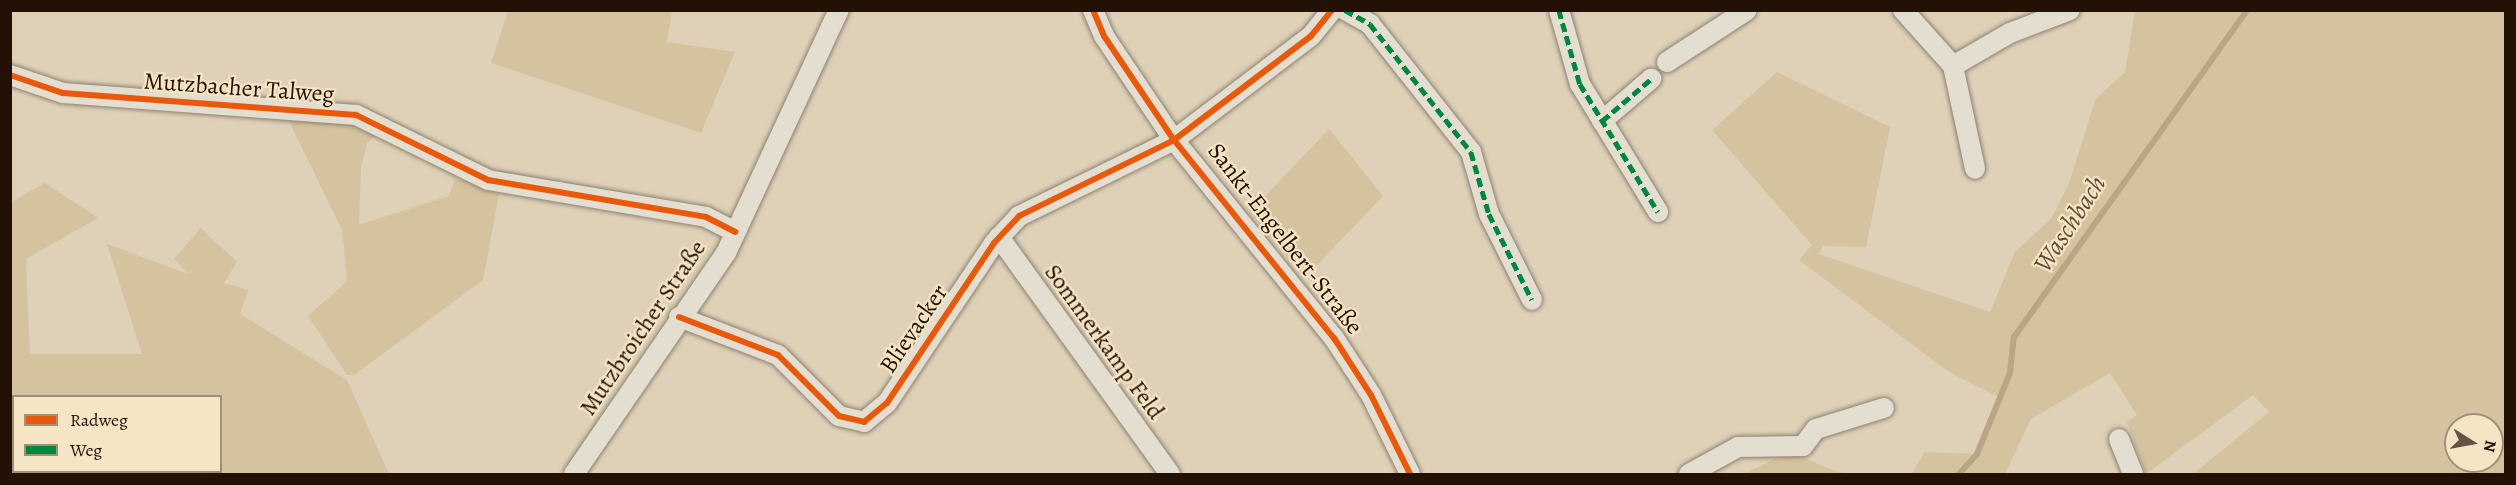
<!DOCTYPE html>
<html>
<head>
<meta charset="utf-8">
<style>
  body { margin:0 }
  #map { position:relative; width:2516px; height:485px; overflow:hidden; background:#dfd1b7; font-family:Alegreya,serif }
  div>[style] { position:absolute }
  .green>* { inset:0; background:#d5c29f }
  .stream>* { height:6px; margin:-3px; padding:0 3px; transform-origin:3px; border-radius:3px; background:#baa685 }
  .roads { filter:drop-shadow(0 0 2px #8c8272) drop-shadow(0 0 2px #8c8272) }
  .minor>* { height:20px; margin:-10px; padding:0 10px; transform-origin:10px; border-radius:10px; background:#e4ded0 }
  .quiet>* { height:4.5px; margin-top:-2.25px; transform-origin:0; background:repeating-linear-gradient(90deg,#00873e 0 9px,transparent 0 13.5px) }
  .cycleway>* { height:6px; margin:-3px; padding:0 3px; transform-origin:3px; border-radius:3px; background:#e8590c }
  span { translate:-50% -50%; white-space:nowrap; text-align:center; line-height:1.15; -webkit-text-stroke:4.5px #f5e5c5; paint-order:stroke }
  .street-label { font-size:24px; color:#231105 }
  .water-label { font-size:26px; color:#604c35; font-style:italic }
  .frame { position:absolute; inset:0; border:12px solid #231105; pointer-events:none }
  .legend { position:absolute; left:12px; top:395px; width:210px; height:78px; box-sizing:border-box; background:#f5e5c5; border:2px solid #a19078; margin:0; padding:8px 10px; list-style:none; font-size:18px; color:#231105 }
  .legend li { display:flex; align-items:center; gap:12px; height:30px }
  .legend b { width:30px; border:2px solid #a19078 }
  .north { position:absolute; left:2444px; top:413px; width:60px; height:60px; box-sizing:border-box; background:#f5e5c5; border:2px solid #a19078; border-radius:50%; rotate:101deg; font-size:16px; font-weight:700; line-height:24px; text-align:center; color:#231105 }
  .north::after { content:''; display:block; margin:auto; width:21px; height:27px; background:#655443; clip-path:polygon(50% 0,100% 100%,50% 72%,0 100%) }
</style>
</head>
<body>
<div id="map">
  <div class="green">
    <div style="clip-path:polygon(508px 11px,672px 11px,667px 42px,735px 52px,701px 133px,491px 63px)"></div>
    <div style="clip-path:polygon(evenodd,2135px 11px,2505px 11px,2505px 474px,2193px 474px,2269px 412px,2253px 395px,2146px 474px,2127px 422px,2137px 415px,2110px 373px,2031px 419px,2005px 474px,1911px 474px,1925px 452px,1977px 454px,1999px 397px,1949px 372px,1799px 260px,1812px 245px,1712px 130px,1777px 72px,1890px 127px,1866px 247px,1823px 246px,1819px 254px,1990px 312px,2015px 252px,2051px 219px,2069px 183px,2096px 98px,2125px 72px,2135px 11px,2456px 425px,2492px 425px,2492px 461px,2456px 461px,2456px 425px)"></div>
    <div style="clip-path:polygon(289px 121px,351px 123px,380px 132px,367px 143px,361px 168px,359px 225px,449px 196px,455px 179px,500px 189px,483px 280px,354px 375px,347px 375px,308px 316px,347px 281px,342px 230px)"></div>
    <div style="clip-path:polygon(1329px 129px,1383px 196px,1305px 278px,1250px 212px)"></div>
    <div style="clip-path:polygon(evenodd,45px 183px,98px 218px,26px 259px,30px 354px,142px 354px,107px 244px,188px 274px,174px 259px,201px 228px,237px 262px,224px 283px,248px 290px,240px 314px,347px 380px,389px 474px,11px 474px,11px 202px,45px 183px,14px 396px,220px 396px,220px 472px,14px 472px,14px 396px)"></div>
    <div style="clip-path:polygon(1788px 452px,1838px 472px,1848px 474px,1744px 474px)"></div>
  </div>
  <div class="stream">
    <div style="left:10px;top:444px;width:7px;rotate:56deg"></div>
    <div style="left:26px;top:472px;width:3px;rotate:45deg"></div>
    <div style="left:1959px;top:474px;width:27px;rotate:-48deg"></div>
    <div style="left:1977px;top:454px;width:87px;rotate:-67.8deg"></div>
    <div style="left:2010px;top:373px;width:36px;rotate:-84deg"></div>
    <div style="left:2014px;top:337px;width:402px;rotate:-54.5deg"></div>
  </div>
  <div class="roads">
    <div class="minor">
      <div style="left:1093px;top:10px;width:28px;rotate:67deg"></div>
      <div style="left:1104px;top:36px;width:125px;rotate:56.1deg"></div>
      <div style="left:1174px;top:140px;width:255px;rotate:51.1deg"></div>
      <div style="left:1334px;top:338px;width:68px;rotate:57deg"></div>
      <div style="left:1371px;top:395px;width:88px;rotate:63.7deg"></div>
      <div style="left:1345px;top:10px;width:29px;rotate:29deg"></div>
      <div style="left:1370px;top:24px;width:163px;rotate:51.7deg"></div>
      <div style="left:1471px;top:152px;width:65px;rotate:73.8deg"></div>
      <div style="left:1489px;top:214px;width:96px;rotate:63.4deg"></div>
      <div style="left:1559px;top:10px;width:77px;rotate:74.2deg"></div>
      <div style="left:1580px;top:84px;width:150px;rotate:58.6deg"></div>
      <div style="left:1903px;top:10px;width:75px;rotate:48.2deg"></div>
      <div style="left:1953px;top:66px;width:105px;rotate:77.9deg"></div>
      <div style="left:1667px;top:62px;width:95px;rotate:-33deg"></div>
      <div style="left:1953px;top:66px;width:66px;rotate:-30.1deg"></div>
      <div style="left:2010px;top:33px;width:64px;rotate:-21deg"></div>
      <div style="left:10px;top:75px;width:56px;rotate:18.8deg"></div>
      <div style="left:63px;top:93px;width:294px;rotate:4.3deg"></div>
      <div style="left:356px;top:115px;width:147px;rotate:26.2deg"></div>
      <div style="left:488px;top:180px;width:221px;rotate:9.6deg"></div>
      <div style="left:706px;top:217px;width:33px;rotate:27deg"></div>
      <div style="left:1602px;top:121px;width:65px;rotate:-40.6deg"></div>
      <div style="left:999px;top:237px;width:292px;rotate:54.2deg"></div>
      <div style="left:679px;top:317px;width:106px;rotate:21deg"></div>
      <div style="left:778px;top:355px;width:86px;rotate:45deg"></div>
      <div style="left:839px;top:416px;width:26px;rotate:13deg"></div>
      <div style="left:864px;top:422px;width:30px;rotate:-40deg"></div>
      <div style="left:887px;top:403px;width:192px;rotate:-56.2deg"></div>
      <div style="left:994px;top:243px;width:37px;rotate:-47deg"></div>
      <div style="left:1019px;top:216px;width:173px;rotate:-26.1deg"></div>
      <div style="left:1174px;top:140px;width:172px;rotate:-37.2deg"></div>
      <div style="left:1311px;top:36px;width:33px;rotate:-51deg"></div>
      <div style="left:2119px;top:439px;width:38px;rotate:68deg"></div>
      <div style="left:574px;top:474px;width:268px;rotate:-55.5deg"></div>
      <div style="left:726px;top:253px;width:268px;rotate:-65.1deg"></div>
      <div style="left:1689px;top:474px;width:56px;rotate:-28.9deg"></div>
      <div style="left:1738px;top:447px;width:65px;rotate:-0.9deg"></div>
      <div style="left:1803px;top:446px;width:21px;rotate:-53deg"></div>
      <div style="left:1816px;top:429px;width:71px;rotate:-17.2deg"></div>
    </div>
  </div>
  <div class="quiet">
    <div style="left:1345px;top:10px;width:29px;rotate:29deg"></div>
    <div style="left:1370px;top:24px;width:163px;rotate:51.7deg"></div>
    <div style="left:1471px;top:152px;width:65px;rotate:73.8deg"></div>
    <div style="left:1489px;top:214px;width:96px;rotate:63.4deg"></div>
    <div style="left:1559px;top:10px;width:77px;rotate:74.2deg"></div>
    <div style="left:1580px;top:84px;width:150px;rotate:58.6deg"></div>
    <div style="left:1602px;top:121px;width:65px;rotate:-40.6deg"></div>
  </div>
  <div class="cycleway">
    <div style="left:1093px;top:10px;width:28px;rotate:67deg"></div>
    <div style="left:1104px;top:36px;width:125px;rotate:56.1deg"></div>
    <div style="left:1174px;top:140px;width:255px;rotate:51.1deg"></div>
    <div style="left:1334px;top:338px;width:68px;rotate:57deg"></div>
    <div style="left:1371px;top:395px;width:88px;rotate:63.7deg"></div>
    <div style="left:10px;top:75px;width:56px;rotate:18.8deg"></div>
    <div style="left:63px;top:93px;width:294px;rotate:4.3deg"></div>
    <div style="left:356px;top:115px;width:147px;rotate:26.2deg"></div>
    <div style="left:488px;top:180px;width:221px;rotate:9.6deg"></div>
    <div style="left:706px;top:217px;width:33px;rotate:27deg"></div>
    <div style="left:679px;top:317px;width:106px;rotate:21deg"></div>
    <div style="left:778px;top:355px;width:86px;rotate:45deg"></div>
    <div style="left:839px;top:416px;width:26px;rotate:13deg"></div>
    <div style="left:864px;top:422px;width:30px;rotate:-40deg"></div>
    <div style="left:887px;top:403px;width:192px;rotate:-56.2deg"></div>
    <div style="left:994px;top:243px;width:37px;rotate:-47deg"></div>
    <div style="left:1019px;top:216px;width:173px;rotate:-26.1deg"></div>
    <div style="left:1174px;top:140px;width:172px;rotate:-37.2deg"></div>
    <div style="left:1311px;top:36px;width:33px;rotate:-51deg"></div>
  </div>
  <div class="street-label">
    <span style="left:239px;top:88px;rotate:4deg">Mutzbacher Talweg</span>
    <span style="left:1285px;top:239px;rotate:52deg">Sankt-Engelbert-Straße</span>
    <span style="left:643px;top:328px;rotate:-56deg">Mutzbroicher Straße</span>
    <span style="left:914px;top:329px;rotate:-56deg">Blievacker</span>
    <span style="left:1104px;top:342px;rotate:54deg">Sommerkamp Feld</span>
  </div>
  <div class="water-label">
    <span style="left:2070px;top:224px;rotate:-57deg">Waschbach</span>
  </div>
  <div class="frame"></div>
  <ul class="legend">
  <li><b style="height:8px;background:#e8590c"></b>Radweg</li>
  <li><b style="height:8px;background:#00873e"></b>Weg</li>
  </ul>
  <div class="north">N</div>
</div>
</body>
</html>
